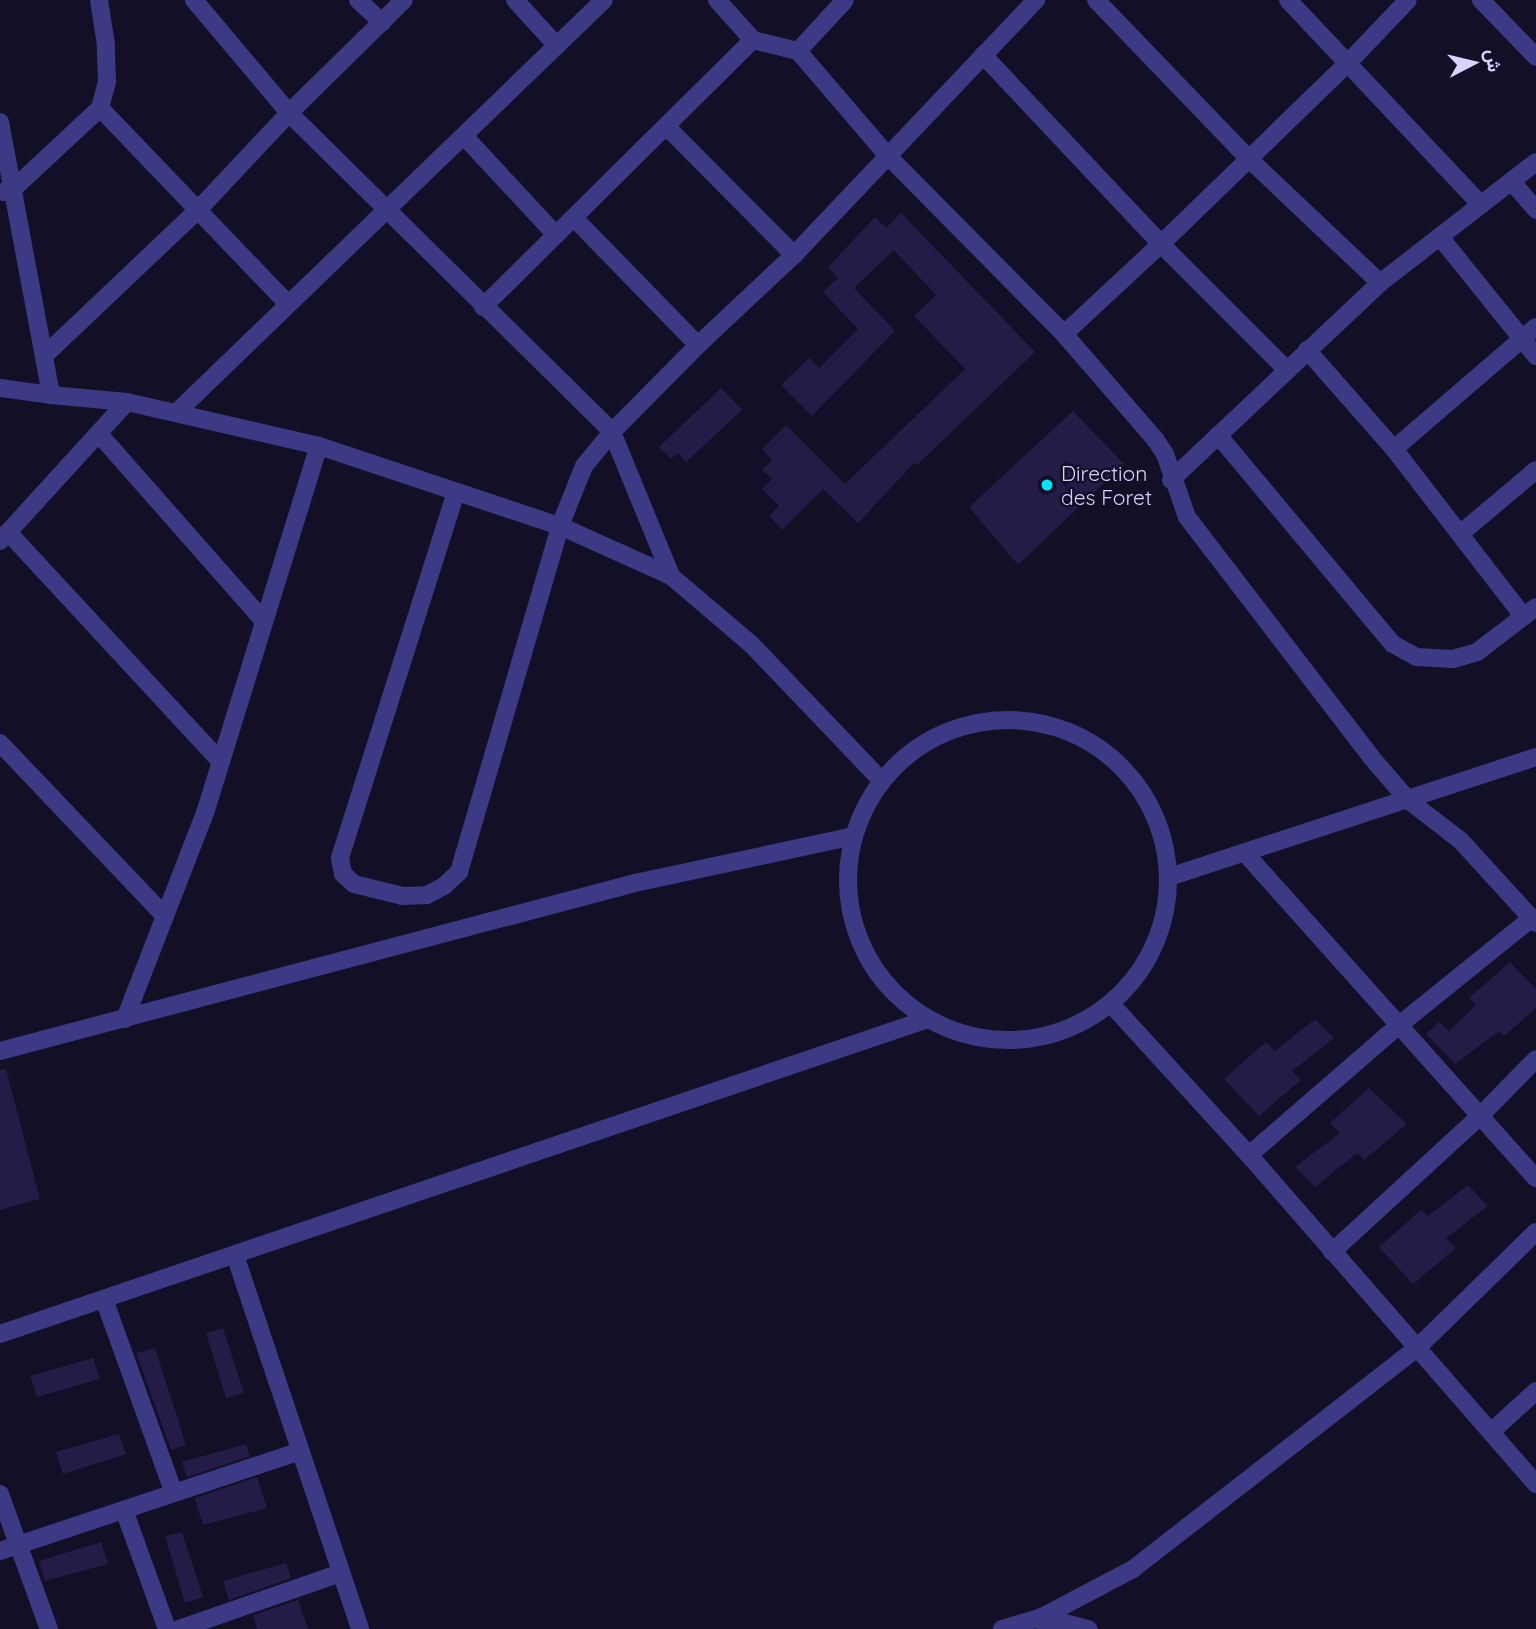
<!DOCTYPE html>
<html>
<head>
<meta charset="utf-8">
<style>
  body { margin:0 }
  #map { position:relative; width:1536px; height:1629px; overflow:hidden; background:#130f26; font-family:Quicksand,Vazirmatn,sans-serif }
  div>[style] { position:absolute }
  .building>* { inset:0; background:#241b47 }
  .minor>* { height:18px; margin:-9px; padding:0 9px; transform-origin:9px; border-radius:9px; background:#3d3a85 }
  .minor>.ring { margin:-9px; padding:0; box-sizing:content-box; background:none; border:18px solid #3d3a85; border-radius:50% }
  .dots>* { width:19px; height:19px; translate:-50% -50%; box-sizing:border-box; border:4px solid #130f26; border-radius:50% }
  span { translate:-50% -50%; white-space:nowrap; text-align:center; line-height:1.15; -webkit-text-stroke:5px #130f26; paint-order:stroke }
  .poi-label { font-size:21px; color:#d9d4ff }
  .left { translate:0 -50%; text-align:left }
  .north { position:absolute; left:1438px; top:28px; width:70px; height:70px; -webkit-text-stroke:5px #130f26; paint-order:stroke; rotate:83deg; font-size:19px; font-weight:700; line-height:28px; text-align:center; color:#d9d4ff }
  .north::after { content:''; display:block; margin:auto; width:24px; height:32px; background:#d9d4ff; clip-path:polygon(50% 0,100% 100%,50% 72%,0 100%) }
</style>
</head>
<body>
<div id="map">
  <div class="building">
    <div style="clip-path:polygon(901px 213px,1035px 352px,917px 465px,914px 463px,858px 523px,823px 489px,782px 530px,769px 516px,779px 506px,762px 489px,772px 479px,762px 470px,772px 460px,762px 449px,786px 425px,845px 484px,965px 369px,914px 316px,936px 295px,894px 250px,854px 288px,895px 331px,812px 416px,781px 385px,809px 358px,819px 368px,858px 329px,823px 292px,838px 278px,828px 267px,875px 217px,886px 228px)"></div>
    <div style="clip-path:polygon(721px 388px,742px 410px,686px 462px,678px 453px,671px 459px,659px 447px)"></div>
    <div style="clip-path:polygon(1073px 411px,1124px 464px,1018px 565px,969px 507px)"></div>
    <div style="clip-path:polygon(1510px 962px,1536px 989px,1536px 1008px,1504px 1036px,1499px 1031px,1455px 1064px,1426px 1034px,1439px 1022px,1449px 1031px,1476px 1005px,1469px 998px)"></div>
    <div style="clip-path:polygon(1315px 1019px,1334px 1038px,1292px 1071px,1301px 1080px,1259px 1116px,1224px 1079px,1266px 1042px,1275px 1051px)"></div>
    <div style="clip-path:polygon(6px 1069px,40px 1199px,0 1210px,0 1070px)"></div>
    <div style="clip-path:polygon(1369px 1088px,1407px 1124px,1364px 1160px,1357px 1153px,1315px 1187px,1295px 1167px,1340px 1133px,1330px 1123px)"></div>
    <div style="clip-path:polygon(1468px 1185px,1488px 1206px,1446px 1238px,1456px 1248px,1413px 1284px,1379px 1247px,1421px 1210px,1428px 1216px)"></div>
    <div style="clip-path:polygon(223px 1328px,244px 1393px,226px 1398px,206px 1333px)"></div>
    <div style="clip-path:polygon(155px 1348px,186px 1445px,171px 1450px,136px 1353px)"></div>
    <div style="clip-path:polygon(93px 1358px,100px 1379px,37px 1397px,30px 1376px)"></div>
    <div style="clip-path:polygon(119px 1434px,126px 1454px,63px 1474px,56px 1452px)"></div>
    <div style="clip-path:polygon(246px 1444px,250px 1456px,187px 1477px,182px 1462px)"></div>
    <div style="clip-path:polygon(257px 1477px,267px 1508px,203px 1525px,195px 1498px)"></div>
    <div style="clip-path:polygon(182px 1532px,203px 1597px,185px 1603px,165px 1536px)"></div>
    <div style="clip-path:polygon(101px 1542px,108px 1564px,45px 1581px,39px 1561px)"></div>
    <div style="clip-path:polygon(286px 1563px,291px 1578px,229px 1600px,223px 1581px)"></div>
    <div style="clip-path:polygon(298px 1600px,308px 1629px,257px 1629px,253px 1615px)"></div>
  </div>
  <div class="minor">
    <div style="left:194px;top:0;width:148px;rotate:49.9deg"></div>
    <div style="left:289px;top:113px;width:454px;rotate:44.6deg"></div>
    <div style="left:612px;top:432px;width:156px;rotate:67.7deg"></div>
    <div style="left:358px;top:0;width:33px;rotate:43deg"></div>
    <div style="left:515px;top:0;width:62px;rotate:47.6deg"></div>
    <div style="left:717px;top:0;width:54px;rotate:48deg"></div>
    <div style="left:753px;top:40px;width:46px;rotate:13.7deg"></div>
    <div style="left:798px;top:51px;width:137px;rotate:49.4deg"></div>
    <div style="left:887px;top:155px;width:252px;rotate:45.3deg"></div>
    <div style="left:1064px;top:334px;width:139px;rotate:49.1deg"></div>
    <div style="left:1155px;top:439px;width:18px;rotate:56deg"></div>
    <div style="left:1165px;top:454px;width:67px;rotate:70.8deg"></div>
    <div style="left:1187px;top:517px;width:302px;rotate:52.5deg"></div>
    <div style="left:1371px;top:757px;width:57px;rotate:49.3deg"></div>
    <div style="left:1408px;top:800px;width:67px;rotate:37.7deg"></div>
    <div style="left:1461px;top:841px;width:111px;rotate:47.6deg"></div>
    <div style="left:1096px;top:0;width:219px;rotate:46.1deg"></div>
    <div style="left:1248px;top:158px;width:182px;rotate:43.4deg"></div>
    <div style="left:1288px;top:0;width:280px;rotate:46.7deg"></div>
    <div style="left:1481px;top:0;width:79px;rotate:46deg"></div>
    <div style="left:798px;top:51px;width:69px;rotate:-47.3deg"></div>
    <div style="left:983px;top:55px;width:260px;rotate:46.7deg"></div>
    <div style="left:1161px;top:244px;width:178px;rotate:45deg"></div>
    <div style="left:100px;top:108px;width:272px;rotate:46.2deg"></div>
    <div style="left:0;top:122px;width:278px;rotate:79.4deg"></div>
    <div style="left:51px;top:395px;width:76px;rotate:5.3deg"></div>
    <div style="left:127px;top:402px;width:197px;rotate:12.9deg"></div>
    <div style="left:319px;top:446px;width:254px;rotate:18.4deg"></div>
    <div style="left:560px;top:526px;width:122px;rotate:24.2deg"></div>
    <div style="left:671px;top:576px;width:105px;rotate:40.4deg"></div>
    <div style="left:751px;top:644px;width:190px;rotate:46.3deg"></div>
    <div style="left:666px;top:126px;width:182px;rotate:45.2deg"></div>
    <div style="left:464px;top:136px;width:135px;rotate:47.1deg"></div>
    <div style="left:1512px;top:182px;width:37px;rotate:49deg"></div>
    <div style="left:3px;top:192px;width:8px;rotate:-7deg"></div>
    <div style="left:11px;top:191px;width:122px;rotate:-43deg"></div>
    <div style="left:100px;top:108px;width:27px;rotate:-75deg"></div>
    <div style="left:107px;top:82px;width:37px;rotate:-92deg"></div>
    <div style="left:106px;top:45px;width:46px;rotate:-98.8deg"></div>
    <div style="left:574px;top:218px;width:177px;rotate:45.7deg"></div>
    <div style="left:1440px;top:237px;width:153px;rotate:51.1deg"></div>
    <div style="left:483px;top:307px;width:380px;rotate:-44.7deg"></div>
    <div style="left:1064px;top:334px;width:132px;rotate:-42.9deg"></div>
    <div style="left:1161px;top:244px;width:259px;rotate:-44.1deg"></div>
    <div style="left:1347px;top:64px;width:88px;rotate:-46.4deg"></div>
    <div style="left:1307px;top:350px;width:132px;rotate:48.7deg"></div>
    <div style="left:1394px;top:449px;width:187px;rotate:-40.7deg"></div>
    <div style="left:45px;top:355px;width:209px;rotate:-43.5deg"></div>
    <div style="left:197px;top:211px;width:134px;rotate:-46.8deg"></div>
    <div style="left:289px;top:113px;width:161px;rotate:-44.5deg"></div>
    <div style="left:0;top:388px;width:51px;rotate:7.8deg"></div>
    <div style="left:177px;top:412px;width:593px;rotate:-43.98deg"></div>
    <div style="left:99px;top:434px;width:249px;rotate:48.6deg"></div>
    <div style="left:1218px;top:435px;width:273px;rotate:50.1deg"></div>
    <div style="left:1393px;top:644px;width:26px;rotate:29deg"></div>
    <div style="left:1416px;top:657px;width:37px;rotate:3deg"></div>
    <div style="left:1453px;top:659px;width:25px;rotate:-16deg"></div>
    <div style="left:1477px;top:652px;width:74px;rotate:-37.3deg"></div>
    <div style="left:1394px;top:449px;width:212px;rotate:52.3deg"></div>
    <div style="left:1171px;top:480px;width:287px;rotate:-43.3deg"></div>
    <div style="left:1380px;top:283px;width:197px;rotate:-37.8deg"></div>
    <div style="left:456px;top:492px;width:384px;rotate:107.6deg"></div>
    <div style="left:340px;top:858px;width:16px;rotate:79deg"></div>
    <div style="left:343px;top:874px;width:15px;rotate:42deg"></div>
    <div style="left:354px;top:884px;width:49px;rotate:14deg"></div>
    <div style="left:402px;top:896px;width:25px;rotate:-2deg"></div>
    <div style="left:427px;top:895px;width:19px;rotate:-28deg"></div>
    <div style="left:444px;top:886px;width:21px;rotate:-43deg"></div>
    <div style="left:459px;top:872px;width:360px;rotate:-73.7deg"></div>
    <div style="left:560px;top:526px;width:65px;rotate:-68.2deg"></div>
    <div style="left:584px;top:466px;width:44px;rotate:-50.5deg"></div>
    <div style="left:612px;top:432px;width:122px;rotate:-45.3deg"></div>
    <div style="left:698px;top:345px;width:132px;rotate:-43.2deg"></div>
    <div style="left:794px;top:255px;width:352px;rotate:-46.5deg"></div>
    <div style="left:8px;top:532px;width:313px;rotate:47.2deg"></div>
    <div style="left:1460px;top:534px;width:99px;rotate:-40.1deg"></div>
    <div style="left:0;top:541px;width:188px;rotate:-47.6deg"></div>
    <div class="ring" style="left:848px;top:720px;width:302px;height:302px"></div>
    <div style="left:0;top:743px;width:239px;rotate:46.4deg"></div>
    <div style="left:1245px;top:853px;width:436px;rotate:48.2deg"></div>
    <div style="left:1169px;top:877px;width:386px;rotate:-18.1deg"></div>
    <div style="left:1111px;top:1004px;width:205px;rotate:47.6deg"></div>
    <div style="left:1249px;top:1155px;width:437px;rotate:48.9deg"></div>
    <div style="left:125px;top:1019px;width:224px;rotate:-68.8deg"></div>
    <div style="left:206px;top:810px;width:381px;rotate:-72.8deg"></div>
    <div style="left:0;top:1051px;width:657px;rotate:-14.82deg"></div>
    <div style="left:635px;top:883px;width:224px;rotate:-12.1deg"></div>
    <div style="left:1249px;top:1155px;width:197px;rotate:-40.9deg"></div>
    <div style="left:1398px;top:1026px;width:172px;rotate:-38.9deg"></div>
    <div style="left:1332px;top:1252px;width:202px;rotate:-42.6deg"></div>
    <div style="left:1481px;top:1115px;width:78px;rotate:-45.5deg"></div>
    <div style="left:235px;top:1255px;width:394px;rotate:71.5deg"></div>
    <div style="left:104px;top:1299px;width:206px;rotate:70.2deg"></div>
    <div style="left:0;top:1334px;width:980px;rotate:-18.75deg"></div>
    <div style="left:1491px;top:1432px;width:61px;rotate:-42.3deg"></div>
    <div style="left:0;top:1494px;width:144px;rotate:70.1deg"></div>
    <div style="left:124px;top:1510px;width:127px;rotate:70.1deg"></div>
    <div style="left:0;top:1551px;width:316px;rotate:-18.4deg"></div>
    <div style="left:179px;top:1629px;width:171px;rotate:-19.1deg"></div>
    <div style="left:1002px;top:1629px;width:42px;rotate:-16.7deg"></div>
    <div style="left:1042px;top:1617px;width:48px;rotate:14.6deg"></div>
    <div style="left:1046px;top:1629px;width:13px;rotate:-108deg"></div>
    <div style="left:1042px;top:1617px;width:103px;rotate:-27.8deg"></div>
    <div style="left:1133px;top:1569px;width:360px;rotate:-37.9deg"></div>
    <div style="left:1417px;top:1348px;width:166px;rotate:-44.3deg"></div>
  </div>
  <div class="dots">
    <div style="left:1047px;top:485px;background:#00e5ff"></div>
  </div>
  <div class="poi-label">
    <span class="left" style="left:1061px;top:485px">Direction<br>des Foret</span>
  </div>
  <div class="north">ش</div>
</div>
</body>
</html>
